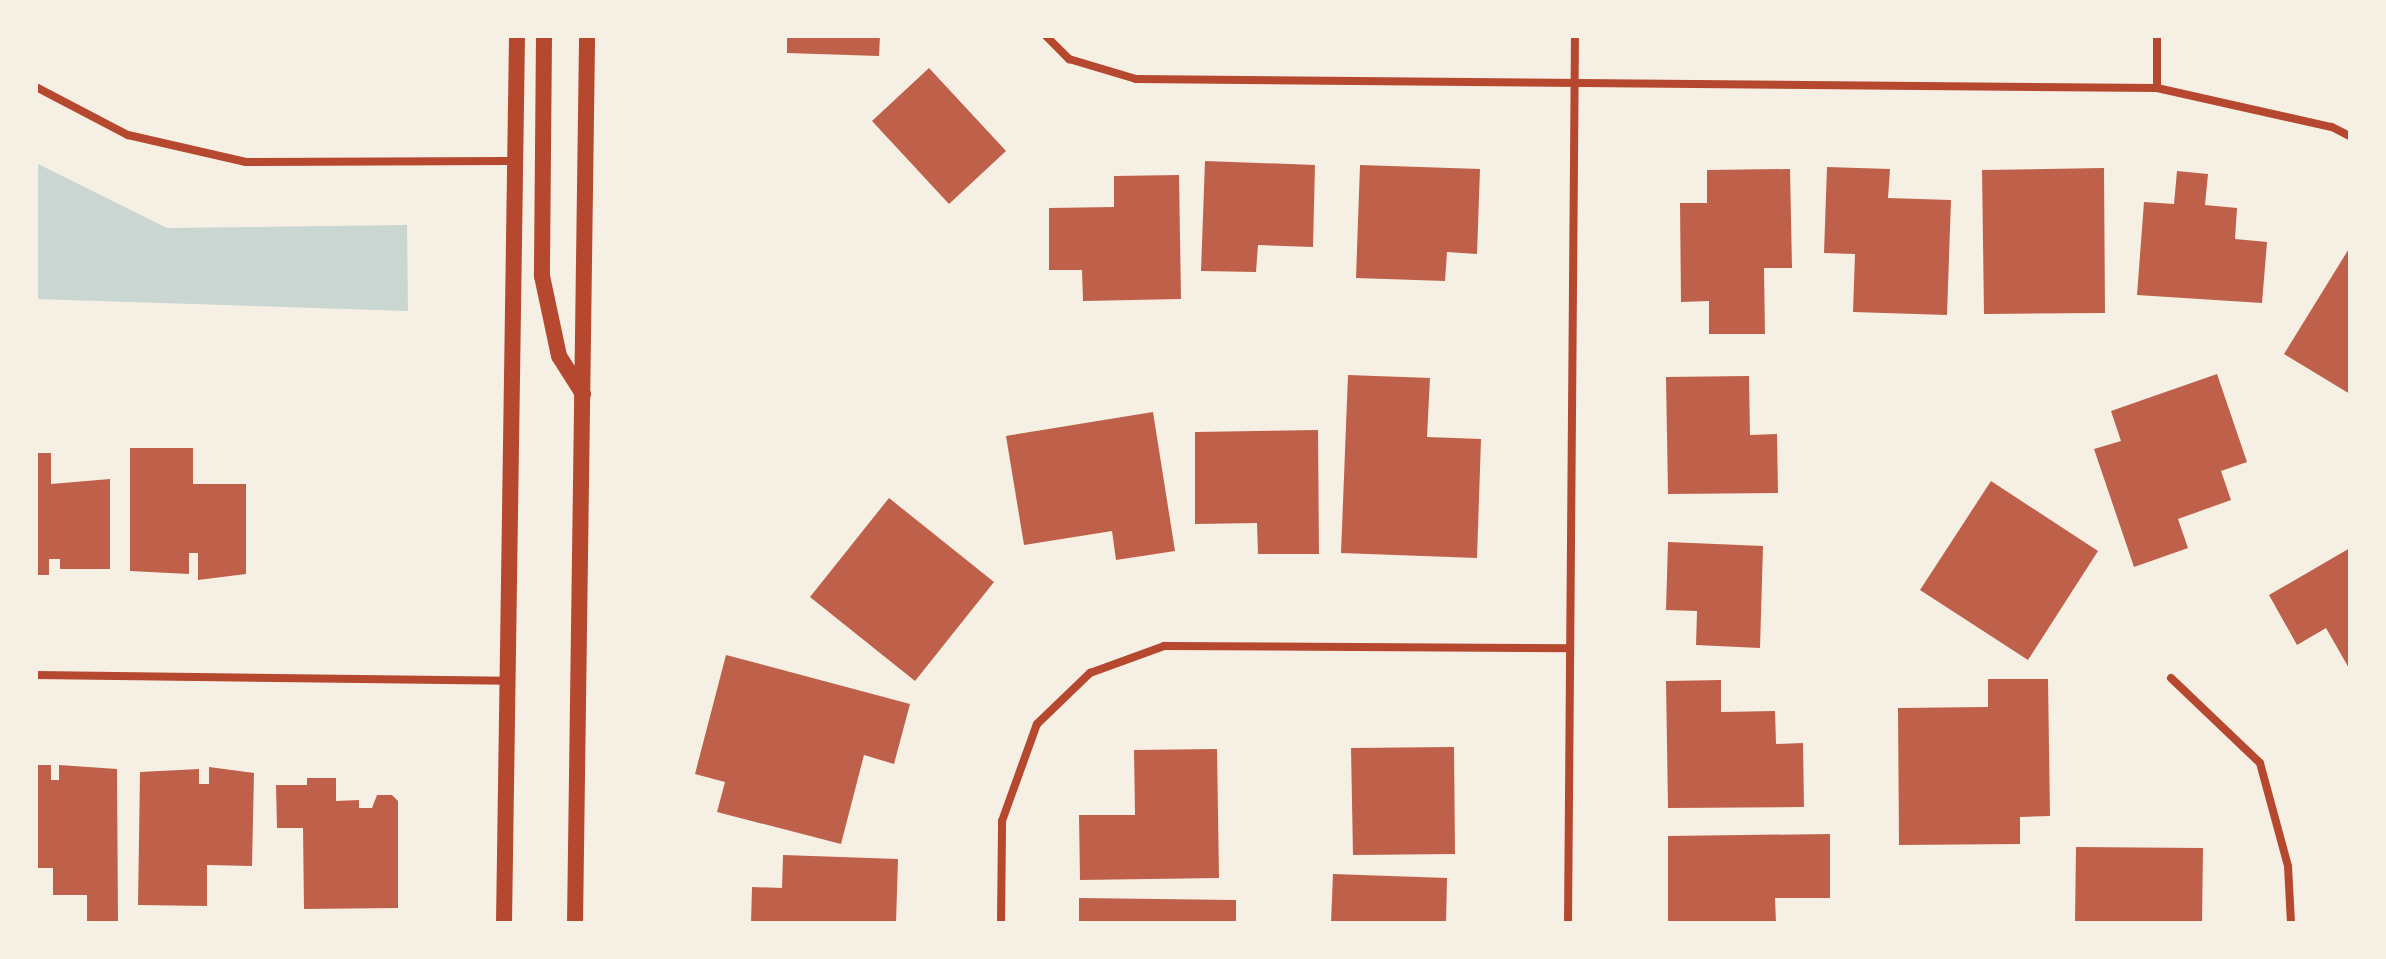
<!DOCTYPE html>
<html>
<head>
<meta charset="utf-8">
<style>
  body { margin:0 }
  #map { position:relative; width:2386px; height:959px; overflow:hidden; background:#f6efe4; font-family:Mulish,sans-serif }
  div>[style] { position:absolute }
  .water>* { inset:0; background:#c9d6d2 }
  .building>* { inset:0; background:#bf614a }
  .minor>* { height:8px; margin:-4px; padding:0 4px; transform-origin:4px; border-radius:4px; background:#b5482f }
  .secondary>* { height:16px; margin:-8px; padding:0 8px; transform-origin:8px; border-radius:8px; background:#b5482f }
  span { translate:-50% -50%; white-space:nowrap; text-align:center; line-height:1.15; -webkit-text-stroke:6px #f6efe4; paint-order:stroke }
  .frame { position:absolute; inset:0; border:38px solid #f6efe4; pointer-events:none }
</style>
</head>
<body>
<div id="map">
  <div class="water">
    <div style="clip-path:polygon(36px 163px,167px 228px,407px 225px,408px 311px,36px 299px)"></div>
  </div>
  <div class="building">
    <div style="clip-path:polygon(787px 36px,880px 36px,879px 56px,787px 53px)"></div>
    <div style="clip-path:polygon(929px 68px,1006px 151px,949px 204px,872px 121px)"></div>
    <div style="clip-path:polygon(1205px 161px,1315px 165px,1313px 247px,1258px 245px,1256px 272px,1201px 271px)"></div>
    <div style="clip-path:polygon(1360px 165px,1480px 169px,1477px 254px,1447px 252px,1445px 281px,1356px 278px)"></div>
    <div style="clip-path:polygon(1827px 167px,1890px 169px,1888px 198px,1951px 200px,1947px 315px,1853px 312px,1855px 254px,1824px 253px)"></div>
    <div style="clip-path:polygon(2104px 168px,2105px 313px,1984px 314px,1982px 170px)"></div>
    <div style="clip-path:polygon(1790px 169px,1792px 268px,1764px 268px,1765px 334px,1709px 334px,1709px 301px,1681px 302px,1680px 203px,1707px 203px,1707px 170px)"></div>
    <div style="clip-path:polygon(2177px 171px,2208px 174px,2205px 205px,2237px 208px,2235px 239px,2267px 242px,2262px 303px,2137px 295px,2144px 202px,2174px 204px)"></div>
    <div style="clip-path:polygon(1179px 175px,1181px 299px,1083px 301px,1082px 270px,1049px 270px,1049px 208px,1114px 207px,1114px 176px)"></div>
    <div style="clip-path:polygon(2350px 247px,2350px 394px,2284px 354px)"></div>
    <div style="clip-path:polygon(2217px 374px,2247px 462px,2221px 471px,2231px 500px,2178px 519px,2188px 548px,2134px 567px,2094px 449px,2121px 441px,2111px 411px)"></div>
    <div style="clip-path:polygon(1348px 375px,1430px 378px,1427px 437px,1481px 439px,1477px 558px,1341px 553px)"></div>
    <div style="clip-path:polygon(1749px 376px,1750px 435px,1777px 434px,1778px 493px,1668px 494px,1666px 377px)"></div>
    <div style="clip-path:polygon(1153px 412px,1175px 551px,1116px 560px,1112px 531px,1024px 545px,1006px 436px)"></div>
    <div style="clip-path:polygon(1318px 430px,1319px 554px,1258px 554px,1257px 523px,1195px 524px,1195px 432px)"></div>
    <div style="clip-path:polygon(130px 448px,193px 448px,193px 484px,246px 484px,246px 574px,198px 580px,198px 553px,189px 553px,189px 574px,130px 571px)"></div>
    <div style="clip-path:polygon(36px 453px,51px 453px,51px 484px,110px 479px,110px 569px,60px 569px,60px 559px,49px 559px,49px 575px,36px 575px)"></div>
    <div style="clip-path:polygon(1991px 481px,2098px 551px,2028px 660px,1920px 590px)"></div>
    <div style="clip-path:polygon(889px 498px,994px 582px,915px 681px,810px 597px)"></div>
    <div style="clip-path:polygon(1668px 542px,1763px 546px,1760px 648px,1696px 645px,1697px 611px,1666px 610px)"></div>
    <div style="clip-path:polygon(2350px 548px,2350px 670px,2326px 628px,2297px 645px,2269px 595px)"></div>
    <div style="clip-path:polygon(726px 655px,910px 704px,894px 764px,864px 755px,841px 844px,717px 812px,725px 782px,695px 774px)"></div>
    <div style="clip-path:polygon(1988px 679px,2048px 679px,2050px 816px,2020px 817px,2020px 844px,1899px 845px,1898px 708px,1988px 707px)"></div>
    <div style="clip-path:polygon(1721px 680px,1721px 712px,1775px 711px,1776px 744px,1803px 743px,1804px 807px,1668px 808px,1666px 681px)"></div>
    <div style="clip-path:polygon(1454px 747px,1455px 854px,1353px 855px,1351px 748px)"></div>
    <div style="clip-path:polygon(1217px 749px,1219px 878px,1080px 880px,1079px 815px,1135px 815px,1134px 750px)"></div>
    <div style="clip-path:polygon(36px 765px,51px 765px,51px 780px,59px 780px,59px 765px,117px 769px,118px 923px,87px 923px,87px 895px,53px 895px,53px 868px,36px 868px)"></div>
    <div style="clip-path:polygon(209px 767px,254px 773px,252px 866px,207px 865px,207px 906px,138px 905px,140px 772px,199px 769px,199px 784px,209px 784px)"></div>
    <div style="clip-path:polygon(307px 778px,336px 778px,336px 801px,359px 800px,359px 808px,372px 808px,377px 795px,392px 795px,398px 801px,398px 908px,304px 909px,303px 828px,277px 828px,276px 785px,307px 785px)"></div>
    <div style="clip-path:polygon(1830px 834px,1830px 898px,1775px 898px,1776px 923px,1668px 923px,1668px 836px)"></div>
    <div style="clip-path:polygon(2076px 847px,2203px 848px,2202px 923px,2075px 923px)"></div>
    <div style="clip-path:polygon(783px 855px,898px 859px,896px 923px,751px 923px,752px 887px,782px 888px)"></div>
    <div style="clip-path:polygon(1333px 874px,1447px 878px,1446px 923px,1331px 923px)"></div>
    <div style="clip-path:polygon(1079px 898px,1236px 900px,1236px 923px,1079px 923px)"></div>
  </div>
  <div class="minor">
    <div style="left:1046px;top:36px;width:33px;rotate:45deg"></div>
    <div style="left:1069px;top:59px;width:70px;rotate:16.6deg"></div>
    <div style="left:1136px;top:79px;width:1021px;rotate:0.51deg"></div>
    <div style="left:2157px;top:88px;width:179px;rotate:12.6deg"></div>
    <div style="left:2332px;top:127px;width:20px;rotate:27deg"></div>
    <div style="left:36px;top:87px;width:104px;rotate:27.6deg"></div>
    <div style="left:128px;top:135px;width:121px;rotate:12.9deg"></div>
    <div style="left:246px;top:162px;width:269px;rotate:-0.2deg"></div>
    <div style="left:2157px;top:88px;width:52px;rotate:-90deg"></div>
    <div style="left:36px;top:675px;width:472px;rotate:0.7deg"></div>
    <div style="left:2171px;top:678px;width:123px;rotate:43.7deg"></div>
    <div style="left:2260px;top:763px;width:107px;rotate:74.8deg"></div>
    <div style="left:2288px;top:866px;width:57px;rotate:87deg"></div>
    <div style="left:1001px;top:923px;width:102px;rotate:-89.4deg"></div>
    <div style="left:1002px;top:821px;width:103px;rotate:-70.2deg"></div>
    <div style="left:1037px;top:724px;width:74px;rotate:-43.9deg"></div>
    <div style="left:1090px;top:673px;width:79px;rotate:-20deg"></div>
    <div style="left:1164px;top:646px;width:406px;rotate:0.3deg"></div>
    <div style="left:1568px;top:923px;width:887px;rotate:-89.55deg"></div>
  </div>
  <div class="secondary">
    <div style="left:544px;top:36px;width:240px;rotate:90.5deg"></div>
    <div style="left:542px;top:276px;width:82px;rotate:78deg"></div>
    <div style="left:559px;top:356px;width:45px;rotate:57.7deg"></div>
    <div style="left:504px;top:923px;width:887px;rotate:-89.16deg"></div>
    <div style="left:575px;top:923px;width:887px;rotate:-89.22deg"></div>
  </div>
  <div class="frame"></div>
</div>
</body>
</html>
